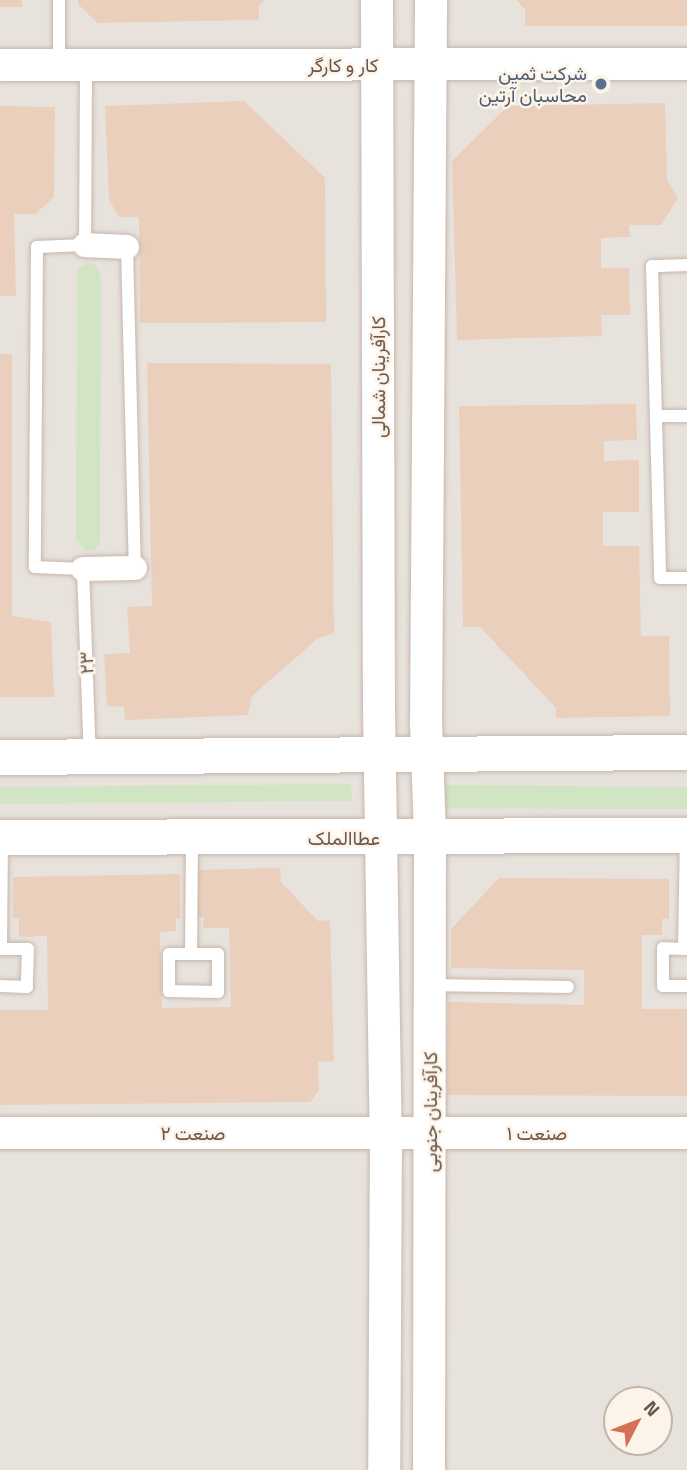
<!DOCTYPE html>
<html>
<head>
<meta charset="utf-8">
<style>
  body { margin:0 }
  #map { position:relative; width:687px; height:1470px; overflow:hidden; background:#f9f0e2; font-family:"Titillium Web",Vazirmatn,sans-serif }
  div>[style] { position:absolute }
  .industrial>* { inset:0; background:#e8e2dd }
  .green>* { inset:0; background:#d1e4c3 }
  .building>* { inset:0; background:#ebcfbd }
  .roads { filter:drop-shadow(0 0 2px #c8b7ab) drop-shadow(0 0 2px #c8b7ab) }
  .service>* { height:12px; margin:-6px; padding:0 6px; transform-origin:6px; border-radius:6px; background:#fff }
  .minor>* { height:24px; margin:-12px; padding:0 12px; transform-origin:12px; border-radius:12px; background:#fff }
  .tertiary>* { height:32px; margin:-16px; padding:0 16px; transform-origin:16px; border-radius:16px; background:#fff }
  .secondary>* { height:35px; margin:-17.5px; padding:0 17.5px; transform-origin:17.5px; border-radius:17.5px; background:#fff }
  .dots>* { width:19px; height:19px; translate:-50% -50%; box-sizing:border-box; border:4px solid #fcf4e8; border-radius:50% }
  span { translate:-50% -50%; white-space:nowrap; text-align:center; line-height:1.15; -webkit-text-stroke:5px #fcf4e8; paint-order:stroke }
  .street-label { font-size:19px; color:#6d574c }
  .service-label { font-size:19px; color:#4e5e75 }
  .right { translate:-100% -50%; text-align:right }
  .north { position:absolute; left:603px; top:1386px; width:70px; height:70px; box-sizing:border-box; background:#fcf4e8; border:2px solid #c3b5aa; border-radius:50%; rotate:48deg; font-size:19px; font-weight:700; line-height:28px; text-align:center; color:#6d574c }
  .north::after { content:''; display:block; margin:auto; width:24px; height:32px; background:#d67054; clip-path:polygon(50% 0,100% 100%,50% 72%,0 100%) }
</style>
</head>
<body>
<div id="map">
  <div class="industrial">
    <div style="clip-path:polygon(evenodd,0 0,687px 0,687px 1470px,0 1470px,0 0,617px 1400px,659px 1400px,659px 1442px,617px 1442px,617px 1400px)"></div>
  </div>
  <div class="green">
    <div style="clip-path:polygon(89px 263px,97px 266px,101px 278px,100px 544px,94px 550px,87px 551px,76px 540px,77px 273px,81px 266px)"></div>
    <div style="clip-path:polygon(351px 784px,352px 801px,0 804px,0 787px)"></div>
    <div style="clip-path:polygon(445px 785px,687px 787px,687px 809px,446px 808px)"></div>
  </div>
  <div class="building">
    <div style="clip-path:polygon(0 0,22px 0,22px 7px,0 7px)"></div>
    <div style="clip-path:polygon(78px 0,264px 0,259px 6px,259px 20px,97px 23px,78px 4px)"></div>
    <div style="clip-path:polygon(516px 0,687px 0,687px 26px,525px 26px,525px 9px)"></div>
    <div style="clip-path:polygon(244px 101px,325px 178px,326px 322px,140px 323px,139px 217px,119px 217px,109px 200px,105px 106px)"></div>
    <div style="clip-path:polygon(665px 103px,667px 180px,678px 198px,661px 225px,629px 225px,630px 237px,601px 238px,601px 268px,629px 268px,630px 315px,601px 315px,602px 336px,457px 340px,452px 161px,508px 106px)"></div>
    <div style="clip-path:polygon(0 106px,55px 107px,54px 197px,35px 214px,14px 214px,16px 296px,0 296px)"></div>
    <div style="clip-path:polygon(0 354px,12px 354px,12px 616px,51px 622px,54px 697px,0 697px)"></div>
    <div style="clip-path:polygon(147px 363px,331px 364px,334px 633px,317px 639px,252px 696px,248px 715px,125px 720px,124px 707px,107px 706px,104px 654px,130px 653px,127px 607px,152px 606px)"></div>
    <div style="clip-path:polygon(636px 404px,637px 440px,604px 441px,604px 461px,639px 460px,639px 512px,603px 512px,603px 546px,639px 546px,641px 636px,669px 636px,670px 716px,556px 718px,556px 708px,480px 627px,463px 627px,459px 406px)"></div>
    <div style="clip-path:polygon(280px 868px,281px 882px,318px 921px,330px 920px,334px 1061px,318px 1062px,319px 1090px,310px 1102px,0 1105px,0 1010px,48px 1010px,47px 936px,19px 937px,19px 918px,13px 919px,13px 877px,180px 874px,180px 919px,176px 919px,176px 931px,160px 932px,162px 1008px,231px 1007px,229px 928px,203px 928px,204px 917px,198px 917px,196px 870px)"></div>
    <div style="clip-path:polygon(499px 878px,669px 879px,669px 919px,662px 919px,662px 935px,642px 935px,642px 1009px,687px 1009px,687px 1096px,447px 1095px,448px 1002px,584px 1005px,584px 970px,451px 968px,451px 929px)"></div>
  </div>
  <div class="roads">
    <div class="service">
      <div style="left:59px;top:65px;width:65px;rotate:-90deg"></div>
      <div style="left:86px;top:65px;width:180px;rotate:90.3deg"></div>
      <div style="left:85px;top:245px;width:48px;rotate:177.6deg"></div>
      <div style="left:37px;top:247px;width:320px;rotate:90.4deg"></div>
      <div style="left:35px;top:567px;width:48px;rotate:2.4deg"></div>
      <div style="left:83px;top:569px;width:187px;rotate:87.9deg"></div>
      <div style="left:127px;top:247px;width:321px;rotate:88.6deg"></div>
      <div style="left:687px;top:265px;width:35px;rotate:178deg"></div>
      <div style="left:652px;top:266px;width:312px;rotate:88.5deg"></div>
      <div style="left:660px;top:578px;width:27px"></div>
      <div style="left:656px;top:416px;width:31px"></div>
      <div style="left:0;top:949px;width:28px"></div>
      <div style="left:28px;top:949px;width:38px;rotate:92deg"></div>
      <div style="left:27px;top:987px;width:27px;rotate:-178deg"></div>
      <div style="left:1px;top:949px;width:112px;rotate:-89.5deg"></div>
      <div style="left:684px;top:949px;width:110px;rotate:-89deg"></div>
      <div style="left:687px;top:949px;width:24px;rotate:-178deg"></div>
      <div style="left:663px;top:948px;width:38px;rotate:90deg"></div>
      <div style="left:663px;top:986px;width:24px"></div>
      <div style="left:191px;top:954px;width:22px;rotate:180deg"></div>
      <div style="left:169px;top:954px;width:37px;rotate:90deg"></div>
      <div style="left:169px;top:991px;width:49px;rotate:1.2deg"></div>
      <div style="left:218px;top:992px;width:38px;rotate:-90deg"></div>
      <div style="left:218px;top:954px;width:27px;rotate:180deg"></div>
      <div style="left:191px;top:954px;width:116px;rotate:-89.5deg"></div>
      <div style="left:430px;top:985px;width:138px;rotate:0.8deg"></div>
    </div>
    <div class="minor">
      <div style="left:85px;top:245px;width:42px;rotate:2.7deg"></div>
      <div style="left:83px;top:569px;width:52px;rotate:-1.1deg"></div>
    </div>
    <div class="tertiary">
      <div style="left:377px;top:0;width:708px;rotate:89.84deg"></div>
      <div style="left:379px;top:708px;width:425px;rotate:89.1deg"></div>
      <div style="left:386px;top:1133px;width:337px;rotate:90.3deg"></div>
      <div style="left:0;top:65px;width:687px;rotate:-0.08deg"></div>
      <div style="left:0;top:1133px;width:687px"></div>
      <div style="left:429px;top:1470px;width:634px;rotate:-89.91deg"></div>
      <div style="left:430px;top:836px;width:112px;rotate:-92deg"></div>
      <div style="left:426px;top:724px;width:724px;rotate:-89.6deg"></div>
    </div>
    <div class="secondary">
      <div style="left:0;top:757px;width:687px;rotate:-0.42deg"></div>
      <div style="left:0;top:837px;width:687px;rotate:-0.17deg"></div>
    </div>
  </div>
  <div class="dots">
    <div style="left:601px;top:84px;background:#5c6f8a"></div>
  </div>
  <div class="street-label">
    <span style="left:343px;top:65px">کار و کارگر</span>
    <span style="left:378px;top:377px;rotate:-90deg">کارآفرینان شمالی</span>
    <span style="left:86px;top:663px;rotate:-92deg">۲۳</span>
    <span style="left:344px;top:838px">عطاالملک</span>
    <span style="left:430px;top:1112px;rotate:-90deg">کارآفرینان جنوبی</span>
    <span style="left:193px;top:1133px">صنعت ۲</span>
    <span style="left:537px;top:1133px">صنعت ۱</span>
  </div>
  <div class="service-label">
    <span class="right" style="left:587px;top:84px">شرکت ثمین<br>محاسبان آرتین</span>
  </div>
  <div class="north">N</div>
</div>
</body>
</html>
